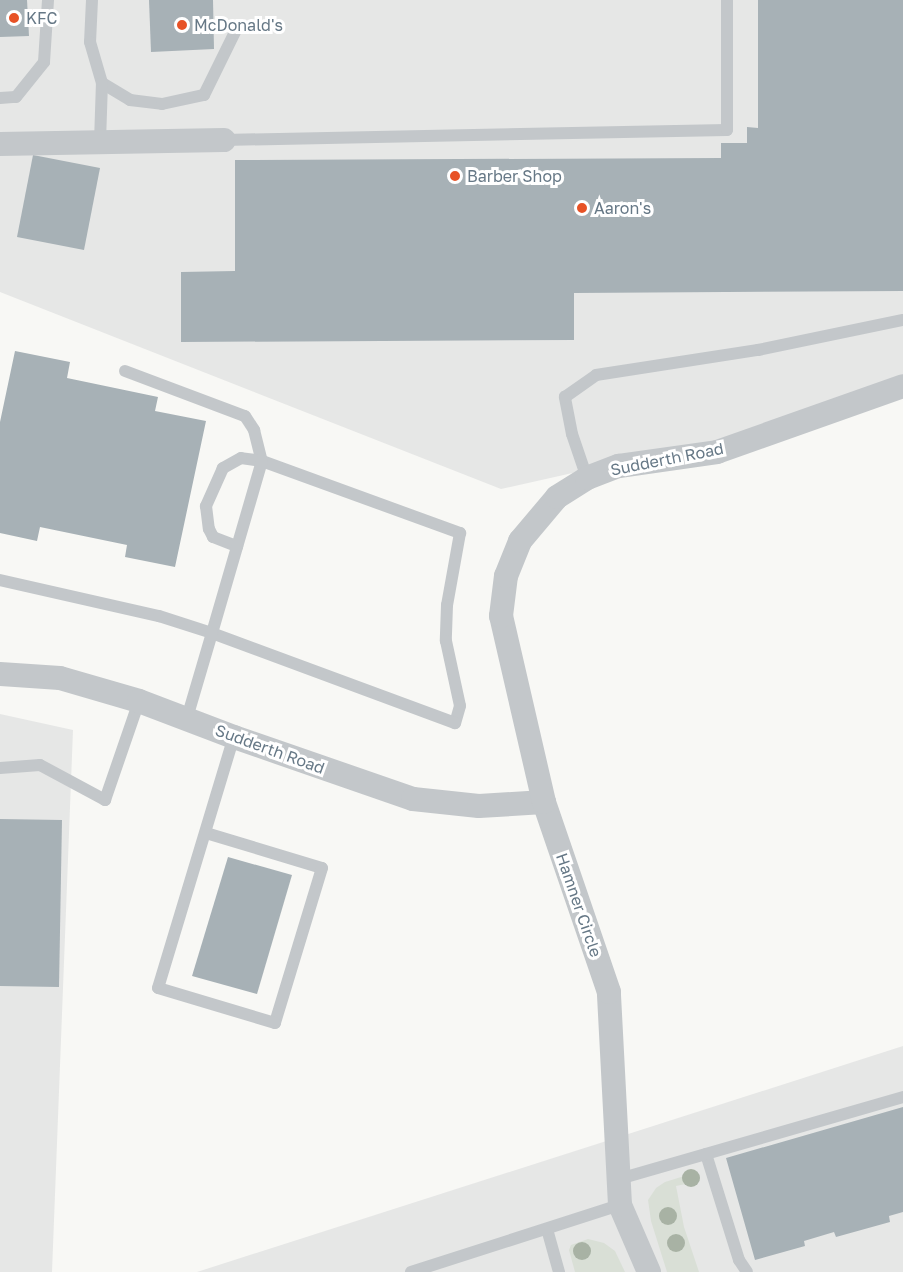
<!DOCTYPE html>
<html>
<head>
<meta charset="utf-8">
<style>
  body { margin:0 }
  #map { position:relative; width:903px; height:1272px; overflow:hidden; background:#f8f8f5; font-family:"Golos Text",sans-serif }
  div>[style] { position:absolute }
  .built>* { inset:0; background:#e6e7e6 }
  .green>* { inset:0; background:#d9dfd6 }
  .building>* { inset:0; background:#a7b1b6 }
  .service>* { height:12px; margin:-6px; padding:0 6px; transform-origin:6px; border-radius:6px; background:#c3c7ca }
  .minor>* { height:24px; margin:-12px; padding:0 12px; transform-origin:12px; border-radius:12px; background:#c3c7ca }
  .trees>* { width:18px; height:18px; margin:-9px; border-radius:50%; background:#a8b2a4 }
  .dots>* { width:16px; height:16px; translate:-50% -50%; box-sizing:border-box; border:3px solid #fff; border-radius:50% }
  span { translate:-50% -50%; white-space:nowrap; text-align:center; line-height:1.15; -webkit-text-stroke:6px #fff; paint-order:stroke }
  .poi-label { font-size:16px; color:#667886 }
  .left { translate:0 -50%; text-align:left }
  .street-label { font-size:16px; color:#667886 }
</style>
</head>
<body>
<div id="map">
  <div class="built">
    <div style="clip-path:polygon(0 0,903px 0,903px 386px,853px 410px,501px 489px,0 292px)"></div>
    <div style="clip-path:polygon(0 714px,73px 730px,52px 1272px,0 1272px)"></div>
    <div style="clip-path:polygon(903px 1046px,903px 1272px,197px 1272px)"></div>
  </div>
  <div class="green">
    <div style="clip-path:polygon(694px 1173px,700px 1181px,676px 1186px,684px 1227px,699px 1272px,667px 1272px,651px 1221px,648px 1200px,656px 1188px,665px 1182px)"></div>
    <div style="clip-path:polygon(588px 1239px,604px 1243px,615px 1251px,625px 1272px,575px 1272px,569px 1250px,571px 1245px)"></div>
  </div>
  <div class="building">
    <div style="clip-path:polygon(0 0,27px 0,29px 36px,0 37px)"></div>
    <div style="clip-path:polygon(149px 0,213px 0,214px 49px,151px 52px)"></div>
    <div style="clip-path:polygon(758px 0,903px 0,903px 291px,574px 293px,574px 340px,181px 342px,181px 272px,235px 271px,235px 160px,721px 158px,721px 143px,747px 143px,747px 127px,758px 128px)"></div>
    <div style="clip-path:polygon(33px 155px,100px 168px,84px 250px,17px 237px)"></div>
    <div style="clip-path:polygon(15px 351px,70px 362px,67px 378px,158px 397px,155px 411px,206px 421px,175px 567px,125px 557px,127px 545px,40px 527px,37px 541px,0 533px,0 422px)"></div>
    <div style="clip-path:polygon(0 819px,62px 820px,59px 987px,0 986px)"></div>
    <div style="clip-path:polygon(228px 857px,292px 875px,257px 994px,192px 976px)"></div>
    <div style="clip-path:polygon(903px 1107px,903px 1212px,889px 1216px,890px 1222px,836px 1237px,834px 1232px,804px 1241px,805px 1246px,755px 1260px,726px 1158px)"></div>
  </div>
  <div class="service">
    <div style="left:92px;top:0;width:42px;rotate:92.7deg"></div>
    <div style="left:90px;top:42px;width:43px;rotate:73.7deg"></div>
    <div style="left:102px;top:83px;width:33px;rotate:31deg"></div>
    <div style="left:130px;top:100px;width:32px;rotate:7deg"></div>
    <div style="left:162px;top:104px;width:43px;rotate:-12.1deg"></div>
    <div style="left:204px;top:95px;width:72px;rotate:-63.8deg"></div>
    <div style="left:0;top:98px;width:16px;rotate:-4deg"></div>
    <div style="left:16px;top:97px;width:45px;rotate:-51.3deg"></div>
    <div style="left:44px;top:62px;width:62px;rotate:-86.3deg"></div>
    <div style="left:224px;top:140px;width:503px;rotate:-1.14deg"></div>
    <div style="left:727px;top:130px;width:130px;rotate:-90deg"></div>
    <div style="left:100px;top:142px;width:59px;rotate:-88.1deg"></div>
    <div style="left:125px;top:371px;width:128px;rotate:20.6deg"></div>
    <div style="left:245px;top:416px;width:17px;rotate:57deg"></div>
    <div style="left:254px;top:430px;width:32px;rotate:76deg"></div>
    <div style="left:262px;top:461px;width:21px;rotate:-172deg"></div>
    <div style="left:241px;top:458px;width:21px;rotate:151deg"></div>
    <div style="left:223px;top:468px;width:42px;rotate:114.1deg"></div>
    <div style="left:206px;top:506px;width:23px;rotate:83deg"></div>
    <div style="left:209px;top:529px;width:9px;rotate:63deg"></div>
    <div style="left:213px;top:537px;width:26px;rotate:21deg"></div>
    <div style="left:262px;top:461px;width:211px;rotate:20deg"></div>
    <div style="left:460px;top:533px;width:73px;rotate:100.2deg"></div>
    <div style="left:447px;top:605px;width:36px;rotate:92deg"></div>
    <div style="left:446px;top:641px;width:66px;rotate:77.8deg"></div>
    <div style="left:460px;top:706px;width:18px;rotate:106deg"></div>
    <div style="left:455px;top:723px;width:259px;rotate:-159.7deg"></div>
    <div style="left:212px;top:633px;width:179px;rotate:-73.8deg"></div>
    <div style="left:587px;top:478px;width:46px;rotate:-108.8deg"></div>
    <div style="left:572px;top:434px;width:38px;rotate:-101deg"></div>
    <div style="left:565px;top:397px;width:38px;rotate:-35deg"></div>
    <div style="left:596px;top:375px;width:164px;rotate:-8.8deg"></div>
    <div style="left:758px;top:350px;width:148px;rotate:-11.7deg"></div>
    <div style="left:0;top:580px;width:163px;rotate:12.8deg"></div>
    <div style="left:159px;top:616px;width:56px;rotate:17.8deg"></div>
    <div style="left:212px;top:633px;width:89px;rotate:106.4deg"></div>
    <div style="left:0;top:768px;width:40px;rotate:-4.3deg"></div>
    <div style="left:40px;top:765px;width:74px;rotate:28.3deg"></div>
    <div style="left:105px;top:800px;width:105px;rotate:-71deg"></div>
    <div style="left:206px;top:833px;width:121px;rotate:16.8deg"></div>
    <div style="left:322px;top:868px;width:162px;rotate:106.9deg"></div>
    <div style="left:275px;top:1023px;width:122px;rotate:-163.3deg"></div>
    <div style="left:158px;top:988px;width:262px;rotate:-73.2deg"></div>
    <div style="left:706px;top:1154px;width:111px;rotate:72.7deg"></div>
    <div style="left:739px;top:1260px;width:14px;rotate:56deg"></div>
    <div style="left:619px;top:1179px;width:296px;rotate:-16.1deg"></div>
    <div style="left:547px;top:1229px;width:45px;rotate:74.4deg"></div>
    <div style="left:411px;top:1272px;width:219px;rotate:-17.8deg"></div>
  </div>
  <div class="minor">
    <div style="left:0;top:144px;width:224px;rotate:-1deg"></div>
    <div style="left:0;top:674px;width:60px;rotate:3.8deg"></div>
    <div style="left:60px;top:678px;width:82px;rotate:16.2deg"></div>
    <div style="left:139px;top:701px;width:102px;rotate:20.8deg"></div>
    <div style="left:234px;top:737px;width:189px;rotate:19.1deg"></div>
    <div style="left:413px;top:799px;width:66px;rotate:6.1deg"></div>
    <div style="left:479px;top:806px;width:65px;rotate:-3.5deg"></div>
    <div style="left:649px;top:1272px;width:73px;rotate:-113.4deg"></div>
    <div style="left:620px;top:1205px;width:213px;rotate:-93deg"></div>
    <div style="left:609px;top:992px;width:201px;rotate:-108.9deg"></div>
    <div style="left:544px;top:802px;width:191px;rotate:-103deg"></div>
    <div style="left:501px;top:616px;width:40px;rotate:-82.9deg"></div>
    <div style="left:506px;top:576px;width:38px;rotate:-68deg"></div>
    <div style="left:520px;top:541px;width:57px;rotate:-49.9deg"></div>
    <div style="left:557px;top:497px;width:36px;rotate:-32deg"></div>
    <div style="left:587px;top:478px;width:34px;rotate:-21deg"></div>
    <div style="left:619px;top:466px;width:99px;rotate:-8.1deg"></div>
    <div style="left:717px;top:452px;width:197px;rotate:-19.5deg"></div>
  </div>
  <div class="trees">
    <div style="left:691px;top:1178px"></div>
    <div style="left:668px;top:1216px"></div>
    <div style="left:676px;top:1243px"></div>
    <div style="left:582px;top:1251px"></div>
  </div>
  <div class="dots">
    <div style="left:14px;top:18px;background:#e75226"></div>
    <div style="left:182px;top:25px;background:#e75226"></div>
    <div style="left:455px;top:176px;background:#e75226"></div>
    <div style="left:582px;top:208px;background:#e75226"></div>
  </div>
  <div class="poi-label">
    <span class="left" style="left:26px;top:18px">KFC</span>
    <span class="left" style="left:194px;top:25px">McDonald's</span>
    <span class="left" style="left:467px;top:176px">Barber Shop</span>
    <span class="left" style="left:594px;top:208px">Aaron's</span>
  </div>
  <div class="street-label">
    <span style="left:667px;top:459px;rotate:-11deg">Sudderth Road</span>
    <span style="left:270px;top:749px;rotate:20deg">Sudderth Road</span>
    <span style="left:579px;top:905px;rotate:71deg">Hamner Circle</span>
  </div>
</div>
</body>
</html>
